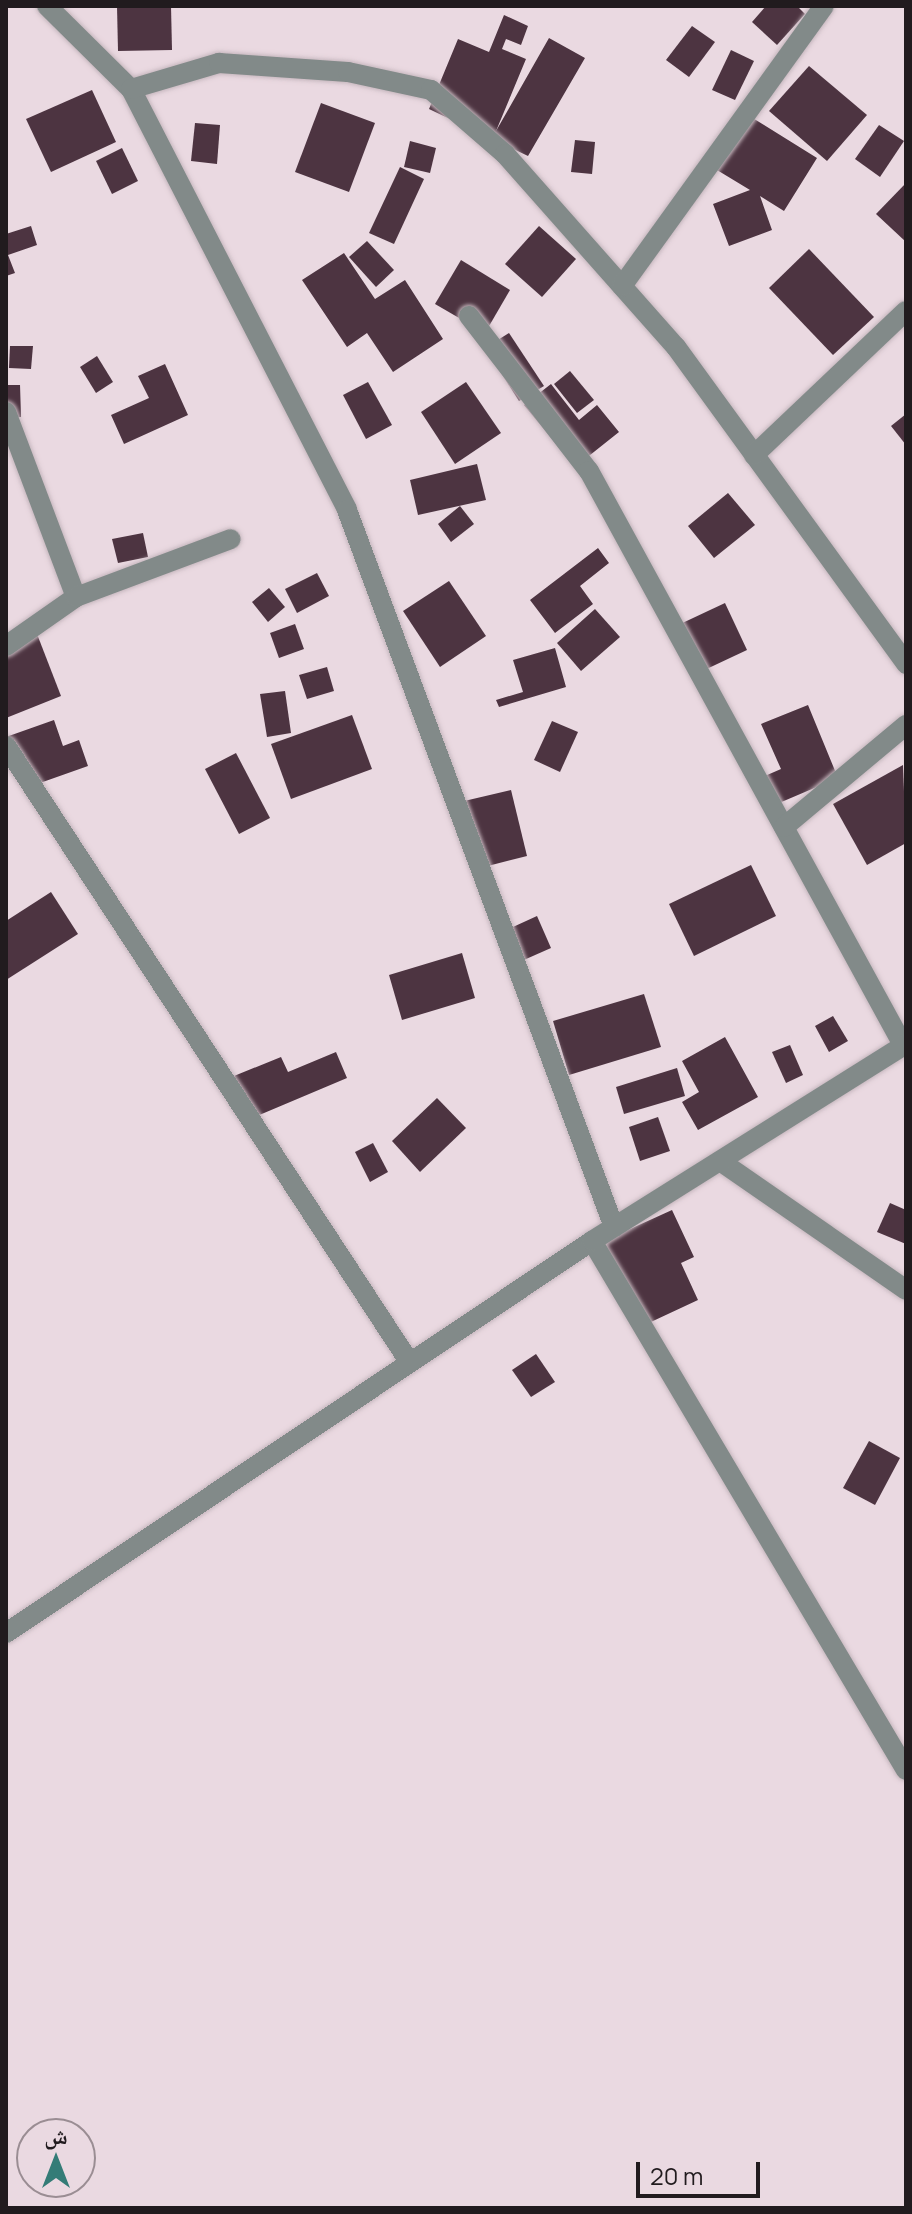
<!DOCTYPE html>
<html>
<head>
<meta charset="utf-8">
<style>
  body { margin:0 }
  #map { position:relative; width:912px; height:2214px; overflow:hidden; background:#ead9e1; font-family:Manrope,"Noto Naskh Arabic",sans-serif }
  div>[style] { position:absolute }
  .building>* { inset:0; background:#4d3441 }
  .roads { filter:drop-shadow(0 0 2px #c6b7be) drop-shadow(0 0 2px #c6b7be) }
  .minor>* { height:20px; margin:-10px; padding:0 10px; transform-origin:10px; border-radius:10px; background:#828a89 }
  span { translate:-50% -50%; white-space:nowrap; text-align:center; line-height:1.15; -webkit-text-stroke:8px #ead9e1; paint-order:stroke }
  .frame { position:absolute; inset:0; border:8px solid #211b1e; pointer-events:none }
  .north { position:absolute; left:16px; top:2118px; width:80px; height:80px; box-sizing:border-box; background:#ead9e1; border:2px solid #9a8d93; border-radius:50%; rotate:0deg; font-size:22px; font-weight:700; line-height:32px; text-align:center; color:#211b1e }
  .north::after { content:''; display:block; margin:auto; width:28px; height:36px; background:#347c77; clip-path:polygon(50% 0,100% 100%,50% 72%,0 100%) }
  .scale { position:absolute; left:636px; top:2162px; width:124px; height:36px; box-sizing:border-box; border:4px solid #211b1e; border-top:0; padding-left:10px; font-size:24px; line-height:28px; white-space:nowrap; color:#211b1e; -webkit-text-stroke:6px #ead9e1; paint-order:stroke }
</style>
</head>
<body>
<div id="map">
  <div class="building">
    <div style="clip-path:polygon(117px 6px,171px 6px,172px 50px,118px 51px)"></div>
    <div style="clip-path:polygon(766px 6px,797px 6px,805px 14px,777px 45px,752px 22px)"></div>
    <div style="clip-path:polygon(504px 15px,528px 26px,521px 45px,506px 39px,502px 49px,526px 59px,496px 131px,549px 38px,585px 58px,528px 156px,429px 109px,458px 39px,489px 52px)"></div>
    <div style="clip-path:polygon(692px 26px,715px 42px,689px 77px,666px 60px)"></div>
    <div style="clip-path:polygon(731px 50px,754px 61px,735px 100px,712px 90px)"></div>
    <div style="clip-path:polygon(809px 66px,867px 115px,827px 161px,769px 111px)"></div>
    <div style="clip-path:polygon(92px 90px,116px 142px,51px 172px,26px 119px)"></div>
    <div style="clip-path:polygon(321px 103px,375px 123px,349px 192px,295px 172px)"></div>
    <div style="clip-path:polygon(751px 117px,817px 158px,784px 211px,760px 196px,772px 230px,729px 246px,713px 204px,750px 190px,717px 170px)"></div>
    <div style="clip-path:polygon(195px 123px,220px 125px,217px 164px,191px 161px)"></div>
    <div style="clip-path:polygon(879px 125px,904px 141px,880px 177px,855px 159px)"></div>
    <div style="clip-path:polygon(575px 140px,595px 142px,592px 174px,571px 172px)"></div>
    <div style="clip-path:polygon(410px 141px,436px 148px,430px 173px,404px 167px)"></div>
    <div style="clip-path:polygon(122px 148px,138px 181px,112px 194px,96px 161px)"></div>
    <div style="clip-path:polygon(400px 167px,424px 179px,394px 244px,369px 233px)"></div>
    <div style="clip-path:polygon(906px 183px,906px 242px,876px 214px)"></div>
    <div style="clip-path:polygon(31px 226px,37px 245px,8px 255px,15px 273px,6px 276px,6px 234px)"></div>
    <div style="clip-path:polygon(539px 226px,576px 259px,542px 297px,505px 264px)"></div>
    <div style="clip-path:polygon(367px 241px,394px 270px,376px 287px,349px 257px)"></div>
    <div style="clip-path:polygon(809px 249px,874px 317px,833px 355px,769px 288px)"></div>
    <div style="clip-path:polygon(344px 253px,375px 299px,405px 280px,443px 339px,393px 372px,367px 333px,347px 347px,302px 280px)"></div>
    <div style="clip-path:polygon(461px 260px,510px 290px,485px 333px,435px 304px)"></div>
    <div style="clip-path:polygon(509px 333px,544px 386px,519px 401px,485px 348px)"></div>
    <div style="clip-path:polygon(10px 346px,33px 346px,31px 369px,9px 368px)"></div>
    <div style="clip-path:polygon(97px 356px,113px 382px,96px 393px,80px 367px)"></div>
    <div style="clip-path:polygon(165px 364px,188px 415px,124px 444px,111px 415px,149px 398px,138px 376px)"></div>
    <div style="clip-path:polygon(570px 371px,594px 400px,577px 413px,554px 384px)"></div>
    <div style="clip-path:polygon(368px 382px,392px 425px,366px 439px,343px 395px)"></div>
    <div style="clip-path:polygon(466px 382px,501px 433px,455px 464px,421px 412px)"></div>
    <div style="clip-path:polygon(551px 384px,579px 420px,597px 405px,619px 432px,575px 467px,524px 405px)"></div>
    <div style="clip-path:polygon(6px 385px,20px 385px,21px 417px,6px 418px)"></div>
    <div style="clip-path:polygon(906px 414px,906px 445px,891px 426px)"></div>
    <div style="clip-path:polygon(477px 464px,486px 500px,418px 515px,410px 480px)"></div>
    <div style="clip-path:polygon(728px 493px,755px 525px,714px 558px,688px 526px)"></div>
    <div style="clip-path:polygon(460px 506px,474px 524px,451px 542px,438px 524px)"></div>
    <div style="clip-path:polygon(143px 533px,148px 557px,118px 563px,112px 539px)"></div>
    <div style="clip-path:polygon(598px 548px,609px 563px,580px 586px,593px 604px,555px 633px,530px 600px)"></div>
    <div style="clip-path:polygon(317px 573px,329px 596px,297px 613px,285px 589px)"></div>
    <div style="clip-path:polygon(449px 581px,486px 636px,440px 667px,403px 611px)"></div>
    <div style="clip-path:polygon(269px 588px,285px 607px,268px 622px,252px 602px)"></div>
    <div style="clip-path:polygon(725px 603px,747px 650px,698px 673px,676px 626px)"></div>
    <div style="clip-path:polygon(595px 609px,620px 637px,581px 671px,557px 643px)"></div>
    <div style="clip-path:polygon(295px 624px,304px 649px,279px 658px,270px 633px)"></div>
    <div style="clip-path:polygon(37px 634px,61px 696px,6px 718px,6px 646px)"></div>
    <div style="clip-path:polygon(555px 648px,566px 687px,499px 707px,496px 700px,523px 692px,513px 660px)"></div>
    <div style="clip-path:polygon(327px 667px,334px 691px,307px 699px,299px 675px)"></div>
    <div style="clip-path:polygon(285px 691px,291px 733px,267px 737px,260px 694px)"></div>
    <div style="clip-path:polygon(808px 705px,838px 778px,772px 806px,760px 778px,781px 769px,761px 724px)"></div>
    <div style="clip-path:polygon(352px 715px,372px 769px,291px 799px,271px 744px)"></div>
    <div style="clip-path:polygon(54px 720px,63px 746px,79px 740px,88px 766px,23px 789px,6px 737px)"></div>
    <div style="clip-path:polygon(552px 721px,578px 732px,560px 772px,534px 760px)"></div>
    <div style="clip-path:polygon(236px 753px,270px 818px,239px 834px,205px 769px)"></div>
    <div style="clip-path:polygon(903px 765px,906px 843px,867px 865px,833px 804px)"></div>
    <div style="clip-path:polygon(511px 790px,527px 856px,476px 869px,460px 802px)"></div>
    <div style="clip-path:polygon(751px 865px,776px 916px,694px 956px,669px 904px)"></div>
    <div style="clip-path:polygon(51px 892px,78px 934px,6px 980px,6px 921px)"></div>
    <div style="clip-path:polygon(537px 916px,551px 948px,517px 963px,504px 931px)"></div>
    <div style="clip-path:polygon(462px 953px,475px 998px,402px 1020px,389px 975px)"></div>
    <div style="clip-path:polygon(644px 994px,661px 1047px,569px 1075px,553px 1021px)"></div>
    <div style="clip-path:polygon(833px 1016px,848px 1041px,829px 1052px,815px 1026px)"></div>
    <div style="clip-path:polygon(725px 1037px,758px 1097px,698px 1130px,682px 1102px,699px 1092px,682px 1061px)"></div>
    <div style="clip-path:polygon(790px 1045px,803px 1075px,786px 1083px,772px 1052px)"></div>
    <div style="clip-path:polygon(336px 1052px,347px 1078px,252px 1118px,234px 1076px,281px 1057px,288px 1072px)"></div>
    <div style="clip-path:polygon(677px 1068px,685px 1096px,624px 1114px,616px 1087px)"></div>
    <div style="clip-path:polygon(437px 1098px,466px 1128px,420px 1172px,392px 1141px)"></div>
    <div style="clip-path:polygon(658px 1117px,670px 1151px,640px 1161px,629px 1127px)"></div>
    <div style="clip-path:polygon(373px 1143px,388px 1172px,370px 1182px,355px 1152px)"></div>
    <div style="clip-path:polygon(890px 1203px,906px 1210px,906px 1244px,877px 1232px)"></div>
    <div style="clip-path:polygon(672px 1210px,694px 1257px,681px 1263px,698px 1300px,638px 1328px,599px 1243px)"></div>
    <div style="clip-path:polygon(536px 1354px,555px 1382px,531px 1397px,512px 1370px)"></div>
    <div style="clip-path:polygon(869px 1441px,900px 1458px,875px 1505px,843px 1488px)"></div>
  </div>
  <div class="roads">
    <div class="minor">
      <div style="left:47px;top:6px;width:118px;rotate:44.7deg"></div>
      <div style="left:131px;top:89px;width:473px;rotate:62.8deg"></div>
      <div style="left:347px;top:510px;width:765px;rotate:69.58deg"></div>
      <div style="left:131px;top:89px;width:92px;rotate:-16.5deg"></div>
      <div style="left:219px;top:63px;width:129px;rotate:4deg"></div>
      <div style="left:348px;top:72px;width:85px;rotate:12.2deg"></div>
      <div style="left:431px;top:90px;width:98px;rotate:40.9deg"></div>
      <div style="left:505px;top:154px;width:258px;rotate:48.5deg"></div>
      <div style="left:676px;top:347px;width:392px;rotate:54deg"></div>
      <div style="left:622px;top:286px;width:345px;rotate:-54.2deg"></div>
      <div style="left:469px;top:316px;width:196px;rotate:52.3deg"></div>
      <div style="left:589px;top:471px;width:654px;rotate:61.32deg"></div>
      <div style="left:6px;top:412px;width:198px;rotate:69.3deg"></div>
      <div style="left:754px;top:455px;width:209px;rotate:-43.5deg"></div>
      <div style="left:6px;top:646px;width:85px;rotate:-35deg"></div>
      <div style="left:76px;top:597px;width:165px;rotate:-20.5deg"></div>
      <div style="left:6px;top:746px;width:737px;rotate:56.78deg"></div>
      <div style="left:784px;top:827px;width:159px;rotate:-39.9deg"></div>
      <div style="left:720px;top:1161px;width:226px;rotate:34.7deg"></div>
      <div style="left:592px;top:1241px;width:615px;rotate:59.31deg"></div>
      <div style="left:6px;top:1633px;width:705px;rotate:-33.78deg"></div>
      <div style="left:592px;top:1241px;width:371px;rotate:-32.1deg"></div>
    </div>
  </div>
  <div class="frame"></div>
  <div class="north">ش</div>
  <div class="scale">20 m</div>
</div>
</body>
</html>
